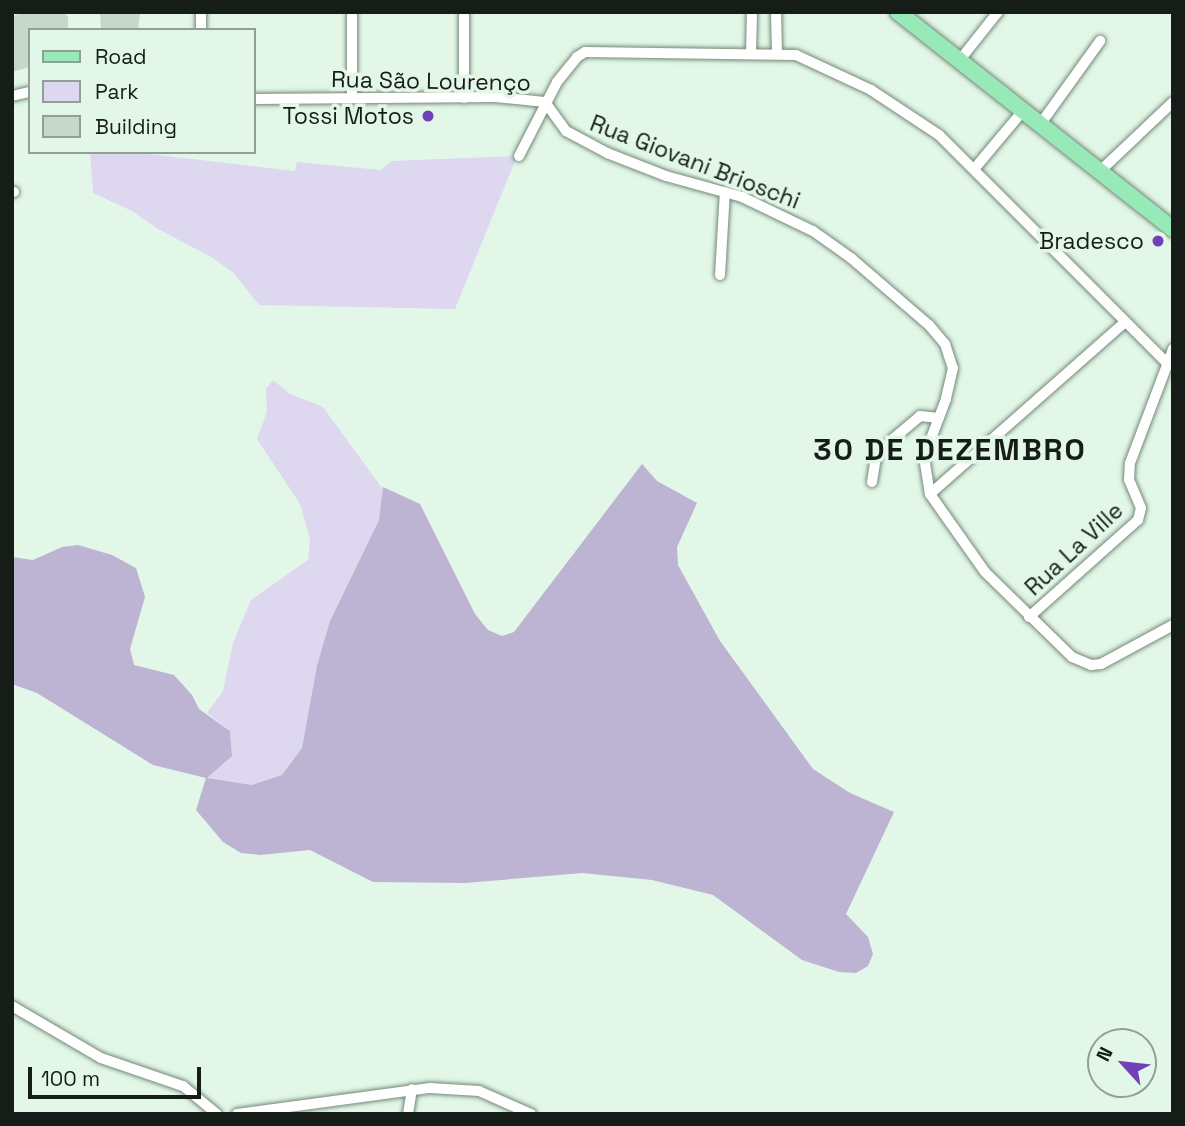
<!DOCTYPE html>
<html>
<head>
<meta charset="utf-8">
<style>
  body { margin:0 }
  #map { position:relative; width:1185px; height:1126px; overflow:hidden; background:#e2f7e7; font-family:"Space Grotesk",sans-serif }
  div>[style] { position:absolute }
  .green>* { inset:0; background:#ddd7f0 }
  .forest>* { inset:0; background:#bcb4d2 }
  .building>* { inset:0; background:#c5d9ca }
  .roads { filter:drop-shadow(0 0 2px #75887a) drop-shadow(0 0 2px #75887a) }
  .minor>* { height:10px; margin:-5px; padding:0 5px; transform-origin:5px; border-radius:5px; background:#fff }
  .primary>* { height:16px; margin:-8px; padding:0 8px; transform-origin:8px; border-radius:8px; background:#97e9b8 }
  .dots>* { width:19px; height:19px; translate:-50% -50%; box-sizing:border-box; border:4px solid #e2f7e7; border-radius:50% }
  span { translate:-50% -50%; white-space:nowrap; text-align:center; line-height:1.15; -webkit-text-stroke:7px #e2f7e7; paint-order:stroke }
  .street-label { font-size:23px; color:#161d18 }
  .poi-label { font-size:23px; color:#161d18 }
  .right { translate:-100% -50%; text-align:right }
  .district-label { font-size:30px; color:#161d18; font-weight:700; letter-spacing:2px }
  .frame { position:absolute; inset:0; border:14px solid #161d18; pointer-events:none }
  .legend { position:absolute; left:28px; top:28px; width:228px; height:126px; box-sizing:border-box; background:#e2f7e7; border:2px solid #90a094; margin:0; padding:9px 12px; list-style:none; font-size:21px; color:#161d18 }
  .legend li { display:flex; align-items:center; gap:14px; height:35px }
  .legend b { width:35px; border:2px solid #90a094 }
  .north { position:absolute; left:1087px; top:1028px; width:70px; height:70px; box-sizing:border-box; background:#e2f7e7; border:2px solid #90a094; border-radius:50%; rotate:297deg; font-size:19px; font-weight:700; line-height:28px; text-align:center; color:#161d18 }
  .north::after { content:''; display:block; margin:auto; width:24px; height:32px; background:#7041b9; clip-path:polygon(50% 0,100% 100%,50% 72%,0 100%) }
  .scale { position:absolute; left:28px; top:1067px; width:173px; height:32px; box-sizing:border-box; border:4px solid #161d18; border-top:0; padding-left:9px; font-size:21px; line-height:24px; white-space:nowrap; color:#161d18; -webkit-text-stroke:5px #e2f7e7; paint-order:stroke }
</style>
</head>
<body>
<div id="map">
  <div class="green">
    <div style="clip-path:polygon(90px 152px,132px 152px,295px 171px,297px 162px,381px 170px,391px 161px,517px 156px,455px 309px,259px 305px,234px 273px,213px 258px,158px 229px,132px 211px,93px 193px)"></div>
    <div style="clip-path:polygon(273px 380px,290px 394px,323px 407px,384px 491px,379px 520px,330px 621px,302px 748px,283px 775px,252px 785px,206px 778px,232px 755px,230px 731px,207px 713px,223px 691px,233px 643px,251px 600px,308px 560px,310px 539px,300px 504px,257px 439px,267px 412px,266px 389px)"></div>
  </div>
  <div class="forest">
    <div style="clip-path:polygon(642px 464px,657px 481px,697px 503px,677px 547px,678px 565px,720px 641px,813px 769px,850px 793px,894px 812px,846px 914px,868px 937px,873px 954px,868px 966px,856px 973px,839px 972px,802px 960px,713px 895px,652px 880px,582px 873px,465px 883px,373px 882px,310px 850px,260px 855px,241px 853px,223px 842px,196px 810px,206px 778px,153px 765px,37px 693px,12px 684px,12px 557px,33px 560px,62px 547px,78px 545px,112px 555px,136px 568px,145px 597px,130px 649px,134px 665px,174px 675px,192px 695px,199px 709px,230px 731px,232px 756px,207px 778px,252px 785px,282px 775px,302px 748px,317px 666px,330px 621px,379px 520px,383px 487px,420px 504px,475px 614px,488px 630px,502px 636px,514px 632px)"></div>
  </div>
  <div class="building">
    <div style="clip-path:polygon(26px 12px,64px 12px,68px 17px,68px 30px,30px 30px,30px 67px,12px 72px,12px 16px)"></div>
    <div style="clip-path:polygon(100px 12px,140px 12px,138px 30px,101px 30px)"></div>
  </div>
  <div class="roads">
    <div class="minor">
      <div style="left:352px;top:12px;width:86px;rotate:90deg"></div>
      <div style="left:464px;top:12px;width:86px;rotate:90deg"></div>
      <div style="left:776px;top:12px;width:41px;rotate:88.6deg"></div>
      <div style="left:201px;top:30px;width:18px;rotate:-90deg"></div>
      <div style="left:751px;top:53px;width:41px;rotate:-88.6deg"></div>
      <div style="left:959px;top:61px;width:63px;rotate:-51.5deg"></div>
      <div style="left:12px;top:96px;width:18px;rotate:-13deg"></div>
      <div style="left:254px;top:99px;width:241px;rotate:-0.5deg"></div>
      <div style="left:495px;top:97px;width:50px;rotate:5.7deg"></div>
      <div style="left:545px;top:102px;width:36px;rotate:54deg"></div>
      <div style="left:566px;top:131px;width:47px;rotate:28.2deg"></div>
      <div style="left:607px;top:153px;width:63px;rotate:21.3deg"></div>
      <div style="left:666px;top:176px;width:79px;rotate:15.4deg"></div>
      <div style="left:742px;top:197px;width:79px;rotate:25.6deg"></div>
      <div style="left:813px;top:231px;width:47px;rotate:35.4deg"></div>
      <div style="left:851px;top:258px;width:103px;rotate:40.7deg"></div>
      <div style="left:929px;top:325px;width:25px;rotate:50deg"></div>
      <div style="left:945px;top:344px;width:25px;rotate:72deg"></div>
      <div style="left:953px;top:368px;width:32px;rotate:103deg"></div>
      <div style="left:946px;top:399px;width:62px;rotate:110.8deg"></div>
      <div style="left:924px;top:457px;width:37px;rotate:81deg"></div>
      <div style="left:930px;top:494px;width:95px;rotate:54.8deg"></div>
      <div style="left:985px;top:572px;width:122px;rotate:44.3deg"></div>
      <div style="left:1072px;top:657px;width:21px;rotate:23deg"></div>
      <div style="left:1091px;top:665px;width:10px;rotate:-6deg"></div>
      <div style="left:1101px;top:664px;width:82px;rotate:-28.4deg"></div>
      <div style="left:1039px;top:126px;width:105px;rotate:-54.3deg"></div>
      <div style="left:519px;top:156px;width:83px;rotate:-62.8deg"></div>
      <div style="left:557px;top:82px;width:32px;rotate:-51deg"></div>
      <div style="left:577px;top:57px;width:9px;rotate:-32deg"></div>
      <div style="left:585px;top:52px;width:211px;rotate:0.8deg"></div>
      <div style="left:796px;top:55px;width:83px;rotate:25deg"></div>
      <div style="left:871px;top:90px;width:82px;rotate:33.5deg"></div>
      <div style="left:939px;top:135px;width:322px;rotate:45deg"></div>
      <div style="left:975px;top:168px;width:73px;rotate:-50deg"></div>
      <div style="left:1099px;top:172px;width:102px;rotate:-43.4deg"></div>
      <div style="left:12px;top:192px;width:2px"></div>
      <div style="left:720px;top:275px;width:83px;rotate:-86.6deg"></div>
      <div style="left:872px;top:482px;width:24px;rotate:-81deg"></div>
      <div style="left:876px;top:458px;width:27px;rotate:-48deg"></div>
      <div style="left:894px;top:438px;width:34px;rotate:-40deg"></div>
      <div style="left:920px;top:416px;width:19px;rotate:6deg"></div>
      <div style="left:930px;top:494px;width:259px;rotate:-41.4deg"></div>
      <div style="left:1029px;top:617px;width:146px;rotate:-41.7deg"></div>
      <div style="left:1138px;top:520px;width:12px;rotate:-76deg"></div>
      <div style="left:1141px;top:508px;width:30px;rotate:-113deg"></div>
      <div style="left:1129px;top:480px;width:17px;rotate:-87deg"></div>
      <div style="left:1130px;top:463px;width:122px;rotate:-69.3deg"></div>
      <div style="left:12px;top:1006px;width:103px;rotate:30.3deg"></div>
      <div style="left:101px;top:1058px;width:87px;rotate:18.9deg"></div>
      <div style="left:183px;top:1086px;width:44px;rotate:39.5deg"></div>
      <div style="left:237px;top:1114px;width:195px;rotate:-7.7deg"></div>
      <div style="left:430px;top:1088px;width:49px;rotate:3.5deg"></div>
      <div style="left:479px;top:1091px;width:57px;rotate:23.9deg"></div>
      <div style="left:408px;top:1114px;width:25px;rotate:-81deg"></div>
    </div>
    <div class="primary">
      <div style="left:898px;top:12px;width:350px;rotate:38.3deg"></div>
    </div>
  </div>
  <div class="dots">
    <div style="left:428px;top:116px;background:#7041b9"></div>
    <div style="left:1158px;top:241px;background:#7041b9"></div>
  </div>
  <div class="street-label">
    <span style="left:431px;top:81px;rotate:1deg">Rua São Lourenço</span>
    <span style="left:695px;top:162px;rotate:21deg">Rua Giovani Brioschi</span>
    <span style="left:1074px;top:549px;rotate:-43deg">Rua La Ville</span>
  </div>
  <div class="poi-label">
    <span class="right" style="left:414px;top:116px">Tossi Motos</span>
    <span class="right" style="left:1144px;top:241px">Bradesco</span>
  </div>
  <div class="district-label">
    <span style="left:950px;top:450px">30 DE DEZEMBRO</span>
  </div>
  <div class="frame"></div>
  <ul class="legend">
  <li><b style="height:9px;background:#97e9b8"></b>Road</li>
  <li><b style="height:19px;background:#ddd7f0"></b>Park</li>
  <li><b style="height:19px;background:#c5d9ca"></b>Building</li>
  </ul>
  <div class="north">N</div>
  <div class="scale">100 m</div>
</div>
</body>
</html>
